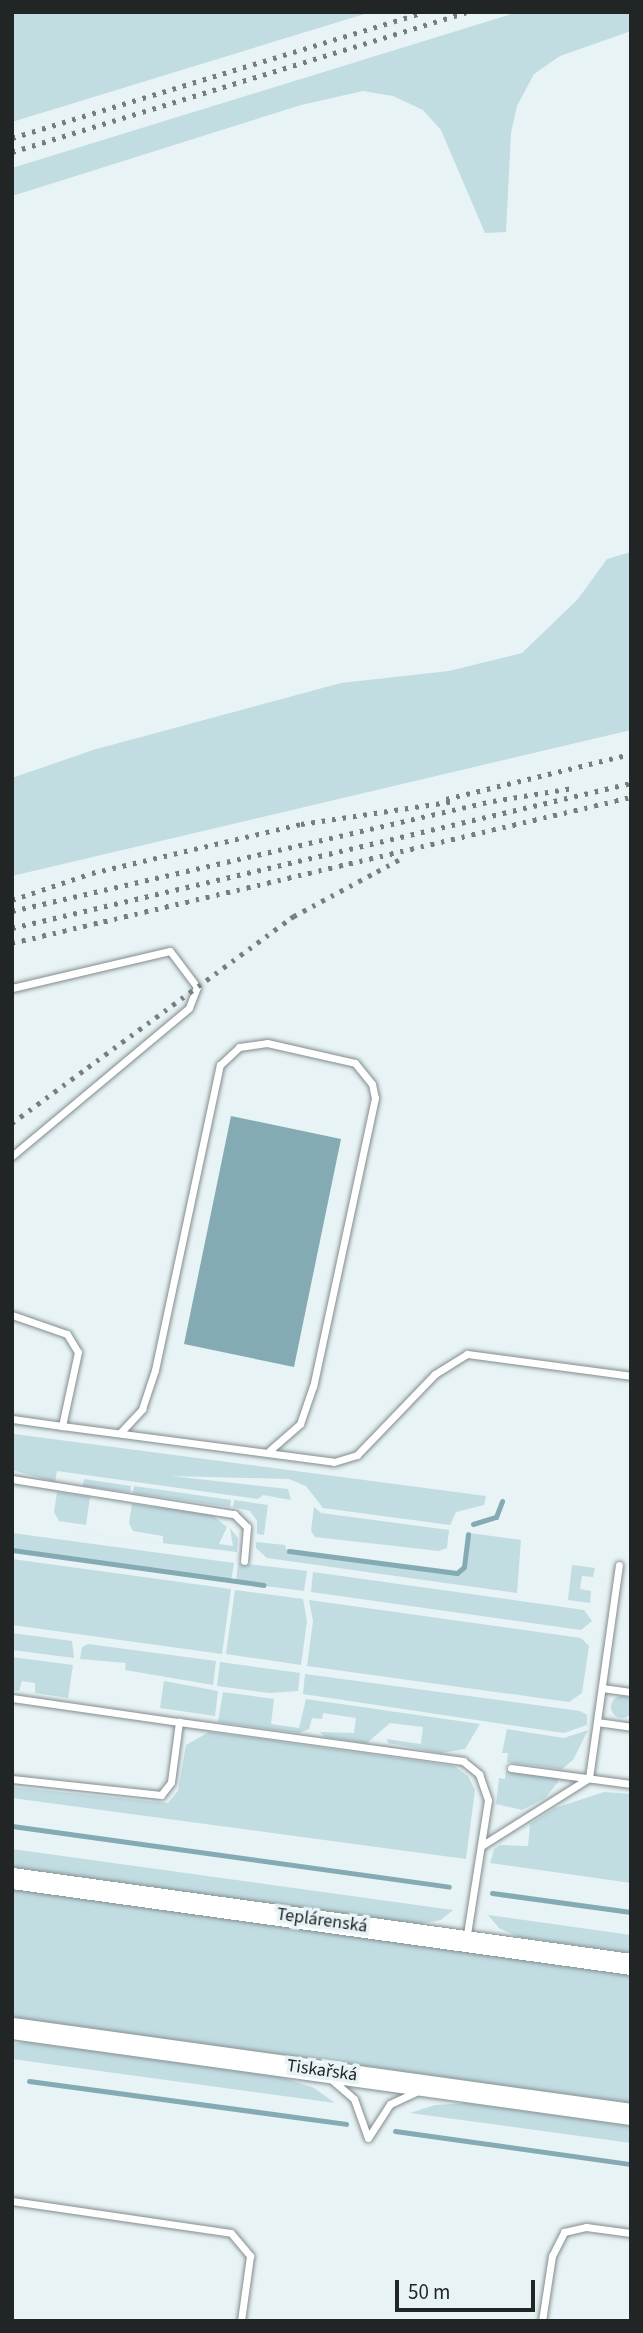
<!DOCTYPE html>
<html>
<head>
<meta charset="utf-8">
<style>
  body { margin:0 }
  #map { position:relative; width:643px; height:2333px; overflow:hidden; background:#e7f3f5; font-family:"Source Sans 3",sans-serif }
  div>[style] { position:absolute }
  .green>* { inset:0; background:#c1dde2 }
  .round { border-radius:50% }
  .water>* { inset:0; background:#84abb3 }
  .stream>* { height:5px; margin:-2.5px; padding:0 2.5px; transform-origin:2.5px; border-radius:2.5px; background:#84abb3 }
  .roads { filter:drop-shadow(0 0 2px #828c8e) drop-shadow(0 0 2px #828c8e) }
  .lane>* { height:7px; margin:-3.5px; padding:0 3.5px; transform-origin:3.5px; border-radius:3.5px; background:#fff }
  .secondary>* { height:21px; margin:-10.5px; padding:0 10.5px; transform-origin:10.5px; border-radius:10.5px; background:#fff }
  .rail>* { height:5px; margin-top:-2.5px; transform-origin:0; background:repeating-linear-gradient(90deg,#757d7e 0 3.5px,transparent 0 10.5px) }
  span { translate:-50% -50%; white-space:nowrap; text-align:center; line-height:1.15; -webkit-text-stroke:7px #e7f3f5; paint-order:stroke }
  .street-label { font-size:18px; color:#212526 }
  .frame { position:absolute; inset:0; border:14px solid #212526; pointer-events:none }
  .scale { position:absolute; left:395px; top:2280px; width:140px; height:32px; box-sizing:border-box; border:4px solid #212526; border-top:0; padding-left:9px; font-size:21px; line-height:24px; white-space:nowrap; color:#212526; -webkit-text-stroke:5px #e7f3f5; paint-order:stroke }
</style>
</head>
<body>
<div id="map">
  <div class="green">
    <div style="clip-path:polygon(12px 12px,371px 12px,12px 122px)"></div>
    <div style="clip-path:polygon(518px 12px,631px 12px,631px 31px,560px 56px,534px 74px,517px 106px,511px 133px,506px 232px,485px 233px,441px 130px,423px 110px,393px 96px,363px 91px,301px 105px,12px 196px,12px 168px)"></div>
    <div style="clip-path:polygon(631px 552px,631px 730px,12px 876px,12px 778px,93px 750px,341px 683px,449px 671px,522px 653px,578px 599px,607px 559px)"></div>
    <div style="clip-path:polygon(14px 1434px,486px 1496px,484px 1505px,456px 1512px,450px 1525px,323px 1508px,306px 1486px,289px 1479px,171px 1476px,288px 1489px,291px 1500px,263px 1495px,258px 1499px,57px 1471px,55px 1482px,12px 1470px)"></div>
    <div style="clip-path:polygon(84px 1479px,131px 1486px,130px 1492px,83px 1486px)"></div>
    <div style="clip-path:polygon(134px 1486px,231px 1500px,230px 1507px,133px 1493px)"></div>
    <div style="clip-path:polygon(57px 1492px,90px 1497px,86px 1525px,59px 1521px,54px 1512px)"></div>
    <div style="clip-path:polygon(234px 1500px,268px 1505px,264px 1535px,257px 1534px,257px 1521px,250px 1511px,233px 1507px)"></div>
    <div style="clip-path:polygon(132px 1504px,212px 1515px,227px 1527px,219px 1544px,233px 1546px,230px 1528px,238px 1538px,237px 1552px,12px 1525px,163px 1543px,163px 1536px,133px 1531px,129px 1523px)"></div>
    <div style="clip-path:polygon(314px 1507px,321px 1513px,449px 1530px,447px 1548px,439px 1551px,315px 1537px,311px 1531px)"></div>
    <div style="clip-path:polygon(12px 1533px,234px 1563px,231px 1581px,12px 1551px)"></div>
    <div style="clip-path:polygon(470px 1533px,521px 1540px,517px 1593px,267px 1558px,256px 1548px,256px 1542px,285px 1545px,286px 1549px,458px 1574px,465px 1568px)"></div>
    <div style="clip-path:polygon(12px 1559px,231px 1589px,222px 1654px,12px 1625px)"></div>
    <div style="clip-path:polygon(238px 1563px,307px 1571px,304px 1591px,236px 1582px)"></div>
    <div style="clip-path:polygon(572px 1565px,595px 1568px,593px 1577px,582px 1576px,580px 1589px,591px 1591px,590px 1603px,568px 1600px)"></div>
    <div style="clip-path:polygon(313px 1572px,584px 1610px,592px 1621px,581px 1630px,311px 1592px)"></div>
    <div style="clip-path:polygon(235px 1590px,303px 1599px,307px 1621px,301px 1665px,226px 1654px)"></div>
    <div style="clip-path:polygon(309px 1600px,581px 1638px,589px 1646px,582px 1693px,569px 1702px,307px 1666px,313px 1621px)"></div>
    <div style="clip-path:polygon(12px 1633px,72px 1641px,74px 1658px,12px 1650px)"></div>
    <div style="clip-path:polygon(88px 1644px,216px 1661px,213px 1685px,125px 1670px,126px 1663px,80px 1659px,82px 1647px)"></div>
    <div style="clip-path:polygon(12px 1657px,73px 1665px,68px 1698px,35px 1693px,35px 1683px,22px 1681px,19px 1691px,12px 1690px)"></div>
    <div style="clip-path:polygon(220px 1662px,300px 1673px,298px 1691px,269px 1693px,217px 1686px)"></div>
    <div style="clip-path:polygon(305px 1674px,580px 1711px,587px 1715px,587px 1725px,564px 1733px,303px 1694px)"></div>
    <div style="clip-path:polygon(164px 1681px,218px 1691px,215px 1716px,160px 1708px)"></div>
    <div style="clip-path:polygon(223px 1692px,274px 1699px,271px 1724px,299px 1728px,306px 1699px,480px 1724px,465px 1749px,441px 1753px,388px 1743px,387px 1739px,421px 1744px,423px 1727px,390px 1723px,367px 1743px,325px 1737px,320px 1732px,354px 1733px,356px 1718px,323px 1713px,322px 1719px,312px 1718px,309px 1729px,299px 1733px,218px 1722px)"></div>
    <div class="round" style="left:611px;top:1696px;width:22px;height:22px"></div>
    <div style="clip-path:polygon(507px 1729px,564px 1738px,588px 1730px,573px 1760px,562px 1769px,507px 1762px,508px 1753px,502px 1753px)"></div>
    <div style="clip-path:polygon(209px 1732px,454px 1766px,468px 1776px,475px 1790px,466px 1859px,12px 1798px,12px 1787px,168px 1803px,178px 1791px,186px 1745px)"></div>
    <div style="clip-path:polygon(506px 1771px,558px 1778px,558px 1782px,545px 1798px,522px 1810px,496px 1804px,499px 1778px,505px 1779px)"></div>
    <div style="clip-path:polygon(604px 1792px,631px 1794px,631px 1883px,490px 1863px,494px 1849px,500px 1845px,528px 1846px,530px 1824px,555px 1808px)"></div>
    <div style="clip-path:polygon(12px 1849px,453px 1910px,441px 1920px,419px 1924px,12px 1867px)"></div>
    <div style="clip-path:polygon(12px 1889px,631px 1975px,631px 2103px,12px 2017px)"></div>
    <div style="clip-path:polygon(488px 1915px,631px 1935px,631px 1953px,518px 1937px,499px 1928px)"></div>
    <div style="clip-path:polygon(25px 2042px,281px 2077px,314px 2088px,335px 2103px,12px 2059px,12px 2044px)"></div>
    <div style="clip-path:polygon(466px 2103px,631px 2126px,631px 2143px,410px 2113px,435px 2105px)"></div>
  </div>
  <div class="water">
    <div style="clip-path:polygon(231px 1116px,341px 1139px,294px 1367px,184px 1344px)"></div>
  </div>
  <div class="stream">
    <div style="left:473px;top:1524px;width:24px;rotate:-17deg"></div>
    <div style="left:496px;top:1517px;width:17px;rotate:-69deg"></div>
    <div style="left:12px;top:1550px;width:254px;rotate:7.9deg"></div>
    <div style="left:289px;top:1551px;width:169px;rotate:7.5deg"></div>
    <div style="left:457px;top:1573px;width:9px;rotate:-41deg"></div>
    <div style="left:464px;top:1567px;width:33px;rotate:-83deg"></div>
    <div style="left:12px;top:1826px;width:441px;rotate:7.9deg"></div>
    <div style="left:492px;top:1893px;width:140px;rotate:7.8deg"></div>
    <div style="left:29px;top:2081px;width:320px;rotate:7.7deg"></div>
    <div style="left:395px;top:2131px;width:238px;rotate:8deg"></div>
  </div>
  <div class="roads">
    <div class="lane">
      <div style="left:12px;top:988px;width:162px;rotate:-13.2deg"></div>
      <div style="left:170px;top:951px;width:45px;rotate:53.1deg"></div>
      <div style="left:197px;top:987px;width:22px;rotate:111deg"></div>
      <div style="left:189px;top:1008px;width:231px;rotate:140.1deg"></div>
      <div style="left:12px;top:1315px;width:58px;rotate:19.1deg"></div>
      <div style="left:67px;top:1334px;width:21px;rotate:59deg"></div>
      <div style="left:78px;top:1352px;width:76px;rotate:102.2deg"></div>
      <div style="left:62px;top:1426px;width:50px;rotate:-172deg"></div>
      <div style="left:62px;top:1426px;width:274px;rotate:7.5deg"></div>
      <div style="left:334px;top:1462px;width:24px;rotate:-17deg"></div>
      <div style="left:357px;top:1455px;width:112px;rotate:-46.1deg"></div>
      <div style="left:435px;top:1374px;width:38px;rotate:-32deg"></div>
      <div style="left:467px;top:1354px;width:165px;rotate:7.6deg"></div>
      <div style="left:120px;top:1433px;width:33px;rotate:-47deg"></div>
      <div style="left:142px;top:1409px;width:41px;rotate:-71.6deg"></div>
      <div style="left:155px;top:1370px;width:312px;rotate:-78deg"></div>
      <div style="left:220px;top:1065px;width:26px;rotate:-43deg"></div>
      <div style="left:239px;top:1047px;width:28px;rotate:-8deg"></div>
      <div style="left:267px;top:1043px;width:90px;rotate:12.8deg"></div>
      <div style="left:355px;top:1063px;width:27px;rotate:51deg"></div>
      <div style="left:372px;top:1084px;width:14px;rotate:78deg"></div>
      <div style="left:375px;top:1098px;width:295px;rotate:102.1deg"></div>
      <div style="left:313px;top:1386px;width:40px;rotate:108.9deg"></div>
      <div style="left:300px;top:1424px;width:40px;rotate:139deg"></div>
      <div style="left:12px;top:1479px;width:225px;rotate:9deg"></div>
      <div style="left:234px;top:1514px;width:18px;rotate:45deg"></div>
      <div style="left:247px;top:1527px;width:34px;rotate:95deg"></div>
      <div style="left:602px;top:1688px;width:29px;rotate:8deg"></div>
      <div style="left:12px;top:1698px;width:169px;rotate:8.2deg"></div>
      <div style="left:597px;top:1722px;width:34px;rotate:8deg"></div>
      <div style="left:511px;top:1768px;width:121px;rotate:7.6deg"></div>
      <div style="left:12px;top:1779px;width:150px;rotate:6.1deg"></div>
      <div style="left:161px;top:1795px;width:16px;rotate:-52deg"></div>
      <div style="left:171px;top:1782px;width:61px;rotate:-82.4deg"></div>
      <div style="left:179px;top:1722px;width:287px;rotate:7.8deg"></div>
      <div style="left:463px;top:1761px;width:21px;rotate:39deg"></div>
      <div style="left:479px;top:1774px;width:28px;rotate:71deg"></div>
      <div style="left:488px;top:1800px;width:142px;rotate:98.9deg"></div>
      <div style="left:481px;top:1846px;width:128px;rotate:-32.2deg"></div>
      <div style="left:589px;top:1778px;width:215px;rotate:-82deg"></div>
      <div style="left:331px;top:2079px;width:30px;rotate:41deg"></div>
      <div style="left:354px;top:2099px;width:41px;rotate:70.3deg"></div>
      <div style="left:368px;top:2138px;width:40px;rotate:-57.1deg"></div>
      <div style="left:390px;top:2104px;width:29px;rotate:-25deg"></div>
      <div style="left:12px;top:2201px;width:221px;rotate:8.3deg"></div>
      <div style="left:231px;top:2233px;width:30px;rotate:50deg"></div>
      <div style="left:250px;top:2256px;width:66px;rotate:97.9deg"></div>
      <div style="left:542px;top:2321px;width:66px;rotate:-81.3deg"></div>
      <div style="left:552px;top:2256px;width:27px;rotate:-63deg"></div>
      <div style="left:564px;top:2232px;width:23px;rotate:-13deg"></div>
      <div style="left:586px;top:2227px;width:45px;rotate:7.6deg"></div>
    </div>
    <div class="secondary">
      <div style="left:12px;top:1878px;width:625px;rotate:7.91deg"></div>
      <div style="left:12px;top:2028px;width:625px;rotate:7.91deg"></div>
    </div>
  </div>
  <div class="rail">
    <div style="left:12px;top:138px;width:430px;rotate:-17deg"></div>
    <div style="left:12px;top:152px;width:475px;rotate:-17.1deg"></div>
    <div style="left:446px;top:799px;width:190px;rotate:-13.7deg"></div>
    <div style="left:12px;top:900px;width:84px;rotate:-18.6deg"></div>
    <div style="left:92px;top:873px;width:215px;rotate:-13.2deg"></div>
    <div style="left:301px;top:824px;width:156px;rotate:-8.5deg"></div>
    <div style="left:12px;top:911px;width:493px;rotate:-12.9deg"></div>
    <div style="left:493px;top:801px;width:81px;rotate:-9.2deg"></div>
    <div style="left:12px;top:928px;width:636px;rotate:-13.18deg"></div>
    <div style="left:12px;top:943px;width:636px;rotate:-13.27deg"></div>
    <div style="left:12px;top:1123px;width:350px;rotate:-36.3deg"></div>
    <div style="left:294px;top:916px;width:123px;rotate:-28.2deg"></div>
  </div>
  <div class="street-label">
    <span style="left:322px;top:1921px;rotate:8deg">Teplárenská</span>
    <span style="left:322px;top:2071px;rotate:8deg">Tiskařská</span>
  </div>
  <div class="frame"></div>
  <div class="scale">50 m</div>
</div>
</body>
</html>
